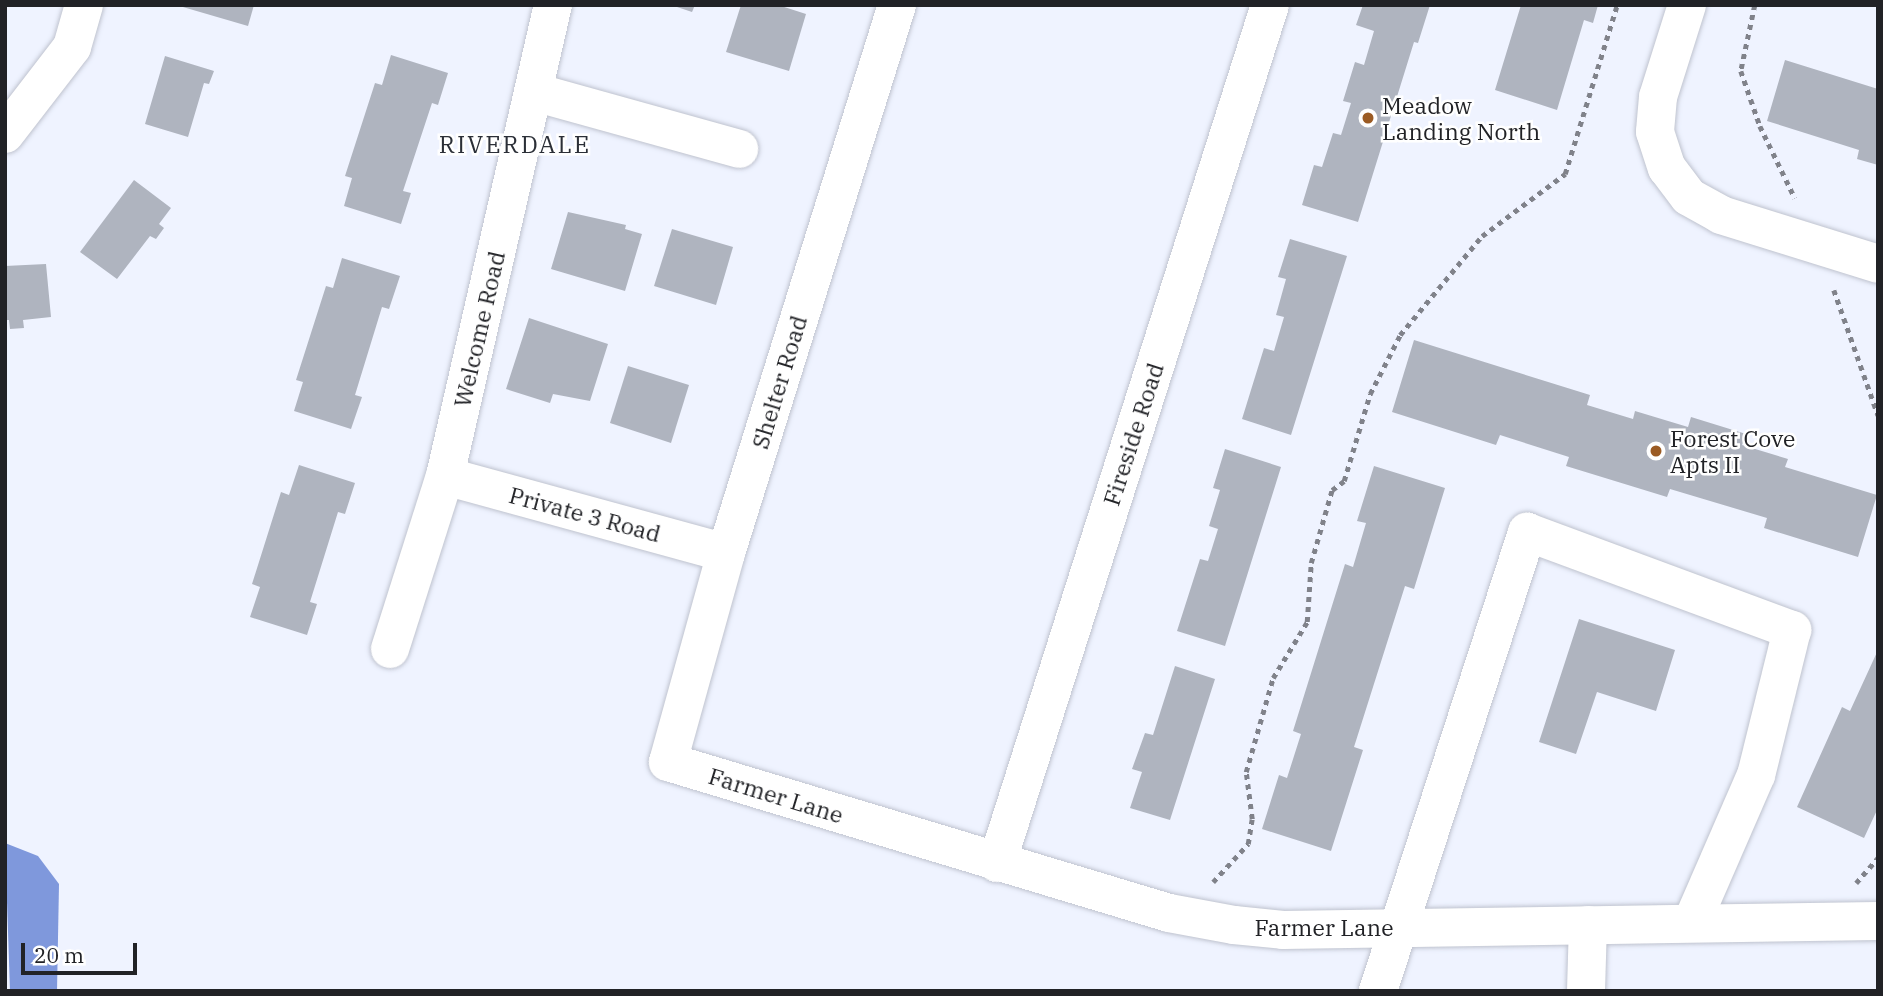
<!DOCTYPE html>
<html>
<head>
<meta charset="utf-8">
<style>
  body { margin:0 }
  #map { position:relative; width:1883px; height:996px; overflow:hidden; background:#eff3ff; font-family:"IBM Plex Serif",serif }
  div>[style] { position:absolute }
  .water>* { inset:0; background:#7f98dc }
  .building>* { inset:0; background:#afb4bf }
  .path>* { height:4.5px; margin-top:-2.25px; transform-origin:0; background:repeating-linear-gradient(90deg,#80828a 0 5px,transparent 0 10px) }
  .roads { filter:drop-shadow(0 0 2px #bfc3cf) drop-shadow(0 0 2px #bfc3cf) }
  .minor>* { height:38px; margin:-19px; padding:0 19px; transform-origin:19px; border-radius:19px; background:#fff }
  .dots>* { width:19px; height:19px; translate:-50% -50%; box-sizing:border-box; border:4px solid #fff; border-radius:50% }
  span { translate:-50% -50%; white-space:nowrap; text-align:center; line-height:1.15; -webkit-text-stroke:5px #fff; paint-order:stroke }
  .poi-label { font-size:23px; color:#212226 }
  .left { translate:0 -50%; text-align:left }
  .street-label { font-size:23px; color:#212226 }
  .neighbourhood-label { font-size:24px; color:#2b2f37; letter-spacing:2px }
  .frame { position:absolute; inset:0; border:7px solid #212226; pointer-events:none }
  .scale { position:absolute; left:21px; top:943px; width:116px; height:32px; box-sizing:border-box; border:4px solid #212226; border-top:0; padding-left:9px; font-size:21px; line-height:24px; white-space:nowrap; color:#212226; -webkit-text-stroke:5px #fff; paint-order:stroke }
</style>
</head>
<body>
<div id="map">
  <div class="water">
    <div style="clip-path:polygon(5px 843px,38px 856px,59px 884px,57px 991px,10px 991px)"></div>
  </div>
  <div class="building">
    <div style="clip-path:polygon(176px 5px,254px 5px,248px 26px)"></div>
    <div style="clip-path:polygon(671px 5px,695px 5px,692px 12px)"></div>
    <div style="clip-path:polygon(741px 5px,778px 5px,806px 14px,789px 71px,726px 52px)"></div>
    <div style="clip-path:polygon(1363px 5px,1430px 5px,1418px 43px,1414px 42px,1358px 222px,1302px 205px,1314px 165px,1322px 167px,1333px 133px,1341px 135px,1351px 103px,1343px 101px,1355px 62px,1364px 65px,1374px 31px,1356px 25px)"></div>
    <div style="clip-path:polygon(1521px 5px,1598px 5px,1593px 23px,1584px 20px,1557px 110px,1495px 90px)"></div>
    <div style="clip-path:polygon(391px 55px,448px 73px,438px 105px,432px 103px,403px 191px,411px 193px,401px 224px,344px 206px,352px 178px,345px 176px,375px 83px,382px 85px)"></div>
    <div style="clip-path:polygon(165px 56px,214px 71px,209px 84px,204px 83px,188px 137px,145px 124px)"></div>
    <div style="clip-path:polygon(1785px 60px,1878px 89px,1878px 165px,1857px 159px,1859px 150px,1767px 121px)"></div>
    <div style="clip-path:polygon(134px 180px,171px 208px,159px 224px,164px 228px,156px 239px,150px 236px,117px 279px,80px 252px)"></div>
    <div style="clip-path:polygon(568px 212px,626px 225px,625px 229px,642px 234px,625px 291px,551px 269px)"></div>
    <div style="clip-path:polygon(672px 229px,733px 247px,716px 305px,654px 286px)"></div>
    <div style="clip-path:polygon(1290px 239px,1347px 256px,1291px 435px,1242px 419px,1264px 348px,1274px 351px,1284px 317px,1276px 315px,1286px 279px,1278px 277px)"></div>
    <div style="clip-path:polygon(342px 258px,400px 276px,389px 309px,382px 307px,355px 395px,362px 397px,351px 429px,294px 411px,303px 382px,296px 380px,326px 286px,333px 288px)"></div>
    <div style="clip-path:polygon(46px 264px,51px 317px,23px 320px,24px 328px,10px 329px,9px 320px,5px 320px,5px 266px)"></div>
    <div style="clip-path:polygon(529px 318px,608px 344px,590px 401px,553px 394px,550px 403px,506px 389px)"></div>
    <div style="clip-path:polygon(1414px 340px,1590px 395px,1587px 405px,1633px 419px,1635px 411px,1688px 427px,1691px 417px,1746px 434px,1742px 445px,1788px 459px,1785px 467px,1877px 495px,1858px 557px,1764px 528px,1767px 518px,1670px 489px,1667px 497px,1566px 466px,1569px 457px,1500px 435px,1496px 445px,1392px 412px)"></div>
    <div style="clip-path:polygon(628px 366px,689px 385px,671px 443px,610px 423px)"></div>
    <div style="clip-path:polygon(1225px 449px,1281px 467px,1225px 646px,1177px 631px,1200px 559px,1208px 561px,1218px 529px,1209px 526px,1220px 490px,1213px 488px)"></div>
    <div style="clip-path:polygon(299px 465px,355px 483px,345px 514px,338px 512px,310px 602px,317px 604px,307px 635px,250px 617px,260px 587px,252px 584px,281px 492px,289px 495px)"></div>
    <div style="clip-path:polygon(1374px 466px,1445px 488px,1414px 589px,1405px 586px,1354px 747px,1363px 750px,1331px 851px,1262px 829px,1279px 775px,1287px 778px,1301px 734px,1293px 731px,1345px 564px,1353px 567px,1366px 523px,1357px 521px)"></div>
    <div style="clip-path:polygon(1579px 619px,1675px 650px,1656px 711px,1597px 692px,1576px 754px,1539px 742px)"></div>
    <div style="clip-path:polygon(1878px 650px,1878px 808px,1864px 838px,1797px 807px,1842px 707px,1850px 711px)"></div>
    <div style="clip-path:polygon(1175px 666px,1215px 679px,1170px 820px,1130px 808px,1142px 772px,1132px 769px,1145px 733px,1153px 735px)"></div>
  </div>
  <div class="path">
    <div style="left:1755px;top:5px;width:67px;rotate:102deg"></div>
    <div style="left:1741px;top:71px;width:58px;rotate:70.9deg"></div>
    <div style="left:1760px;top:126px;width:80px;rotate:64.1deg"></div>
    <div style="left:1834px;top:290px;width:133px;rotate:70.6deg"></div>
    <div style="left:1213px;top:882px;width:52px;rotate:-47.4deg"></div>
    <div style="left:1248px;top:844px;width:25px;rotate:-81deg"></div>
    <div style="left:1252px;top:819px;width:47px;rotate:-97.3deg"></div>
    <div style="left:1246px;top:772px;width:98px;rotate:-74deg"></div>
    <div style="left:1273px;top:678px;width:66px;rotate:-58.7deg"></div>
    <div style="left:1307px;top:622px;width:59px;rotate:-86.1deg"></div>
    <div style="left:1311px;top:563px;width:76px;rotate:-74deg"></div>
    <div style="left:1332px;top:490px;width:15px;rotate:-37deg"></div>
    <div style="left:1344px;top:481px;width:91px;rotate:-73.4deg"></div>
    <div style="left:1370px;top:394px;width:66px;rotate:-63deg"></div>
    <div style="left:1400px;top:335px;width:129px;rotate:-50.4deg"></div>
    <div style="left:1482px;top:236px;width:104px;rotate:-36.8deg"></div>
    <div style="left:1565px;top:174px;width:177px;rotate:-72.9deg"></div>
    <div style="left:1856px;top:883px;width:33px;rotate:-49deg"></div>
  </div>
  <div class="roads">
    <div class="minor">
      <div style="left:897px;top:5px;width:574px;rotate:107.33deg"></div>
      <div style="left:726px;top:553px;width:217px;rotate:105.5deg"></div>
      <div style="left:668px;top:762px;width:523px;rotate:16.77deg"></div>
      <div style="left:1169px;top:913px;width:66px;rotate:10.5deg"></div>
      <div style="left:1234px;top:925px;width:49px;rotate:5.8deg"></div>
      <div style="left:1283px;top:930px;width:595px;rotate:-0.87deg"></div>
      <div style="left:1687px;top:5px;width:96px;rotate:107.5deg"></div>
      <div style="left:1658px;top:97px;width:35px;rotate:95deg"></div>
      <div style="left:1655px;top:132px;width:38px;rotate:72deg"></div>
      <div style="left:1667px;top:168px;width:36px;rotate:53deg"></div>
      <div style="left:1689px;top:197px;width:37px;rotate:29deg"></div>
      <div style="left:1721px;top:215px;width:164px;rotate:17.3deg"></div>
      <div style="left:534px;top:92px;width:213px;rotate:15.5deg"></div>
      <div style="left:5px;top:134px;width:110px;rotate:-52.4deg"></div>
      <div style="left:72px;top:47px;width:44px;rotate:-74.1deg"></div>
      <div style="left:445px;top:476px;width:291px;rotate:15.3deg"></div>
      <div style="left:390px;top:649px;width:182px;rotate:-72.4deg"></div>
      <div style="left:445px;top:476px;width:483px;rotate:-77.1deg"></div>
      <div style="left:997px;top:863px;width:900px;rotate:-72.35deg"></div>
      <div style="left:1378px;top:991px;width:483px;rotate:-72deg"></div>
      <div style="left:1527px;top:532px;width:283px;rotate:20.3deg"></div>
      <div style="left:1792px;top:630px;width:149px;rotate:103.9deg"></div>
      <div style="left:1756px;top:775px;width:160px;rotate:113.5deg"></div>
      <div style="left:1586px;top:991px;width:66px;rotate:-88.3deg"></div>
    </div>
  </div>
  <div class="dots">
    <div style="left:1368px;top:118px;background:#9b5b24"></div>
    <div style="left:1656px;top:451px;background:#9b5b24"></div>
  </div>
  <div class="poi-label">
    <span class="left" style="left:1382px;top:118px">Meadow<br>Landing North</span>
    <span class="left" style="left:1670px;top:451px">Forest Cove<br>Apts II</span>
  </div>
  <div class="street-label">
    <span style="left:479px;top:329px;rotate:-77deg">Welcome Road</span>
    <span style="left:779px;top:382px;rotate:-73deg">Shelter Road</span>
    <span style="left:1133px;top:434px;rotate:-72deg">Fireside Road</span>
    <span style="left:585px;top:514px;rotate:15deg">Private 3 Road</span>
    <span style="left:776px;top:795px;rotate:17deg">Farmer Lane</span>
    <span style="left:1324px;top:927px">Farmer Lane</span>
  </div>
  <div class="neighbourhood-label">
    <span style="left:515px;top:145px">RIVERDALE</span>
  </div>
  <div class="frame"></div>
  <div class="scale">20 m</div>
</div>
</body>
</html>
